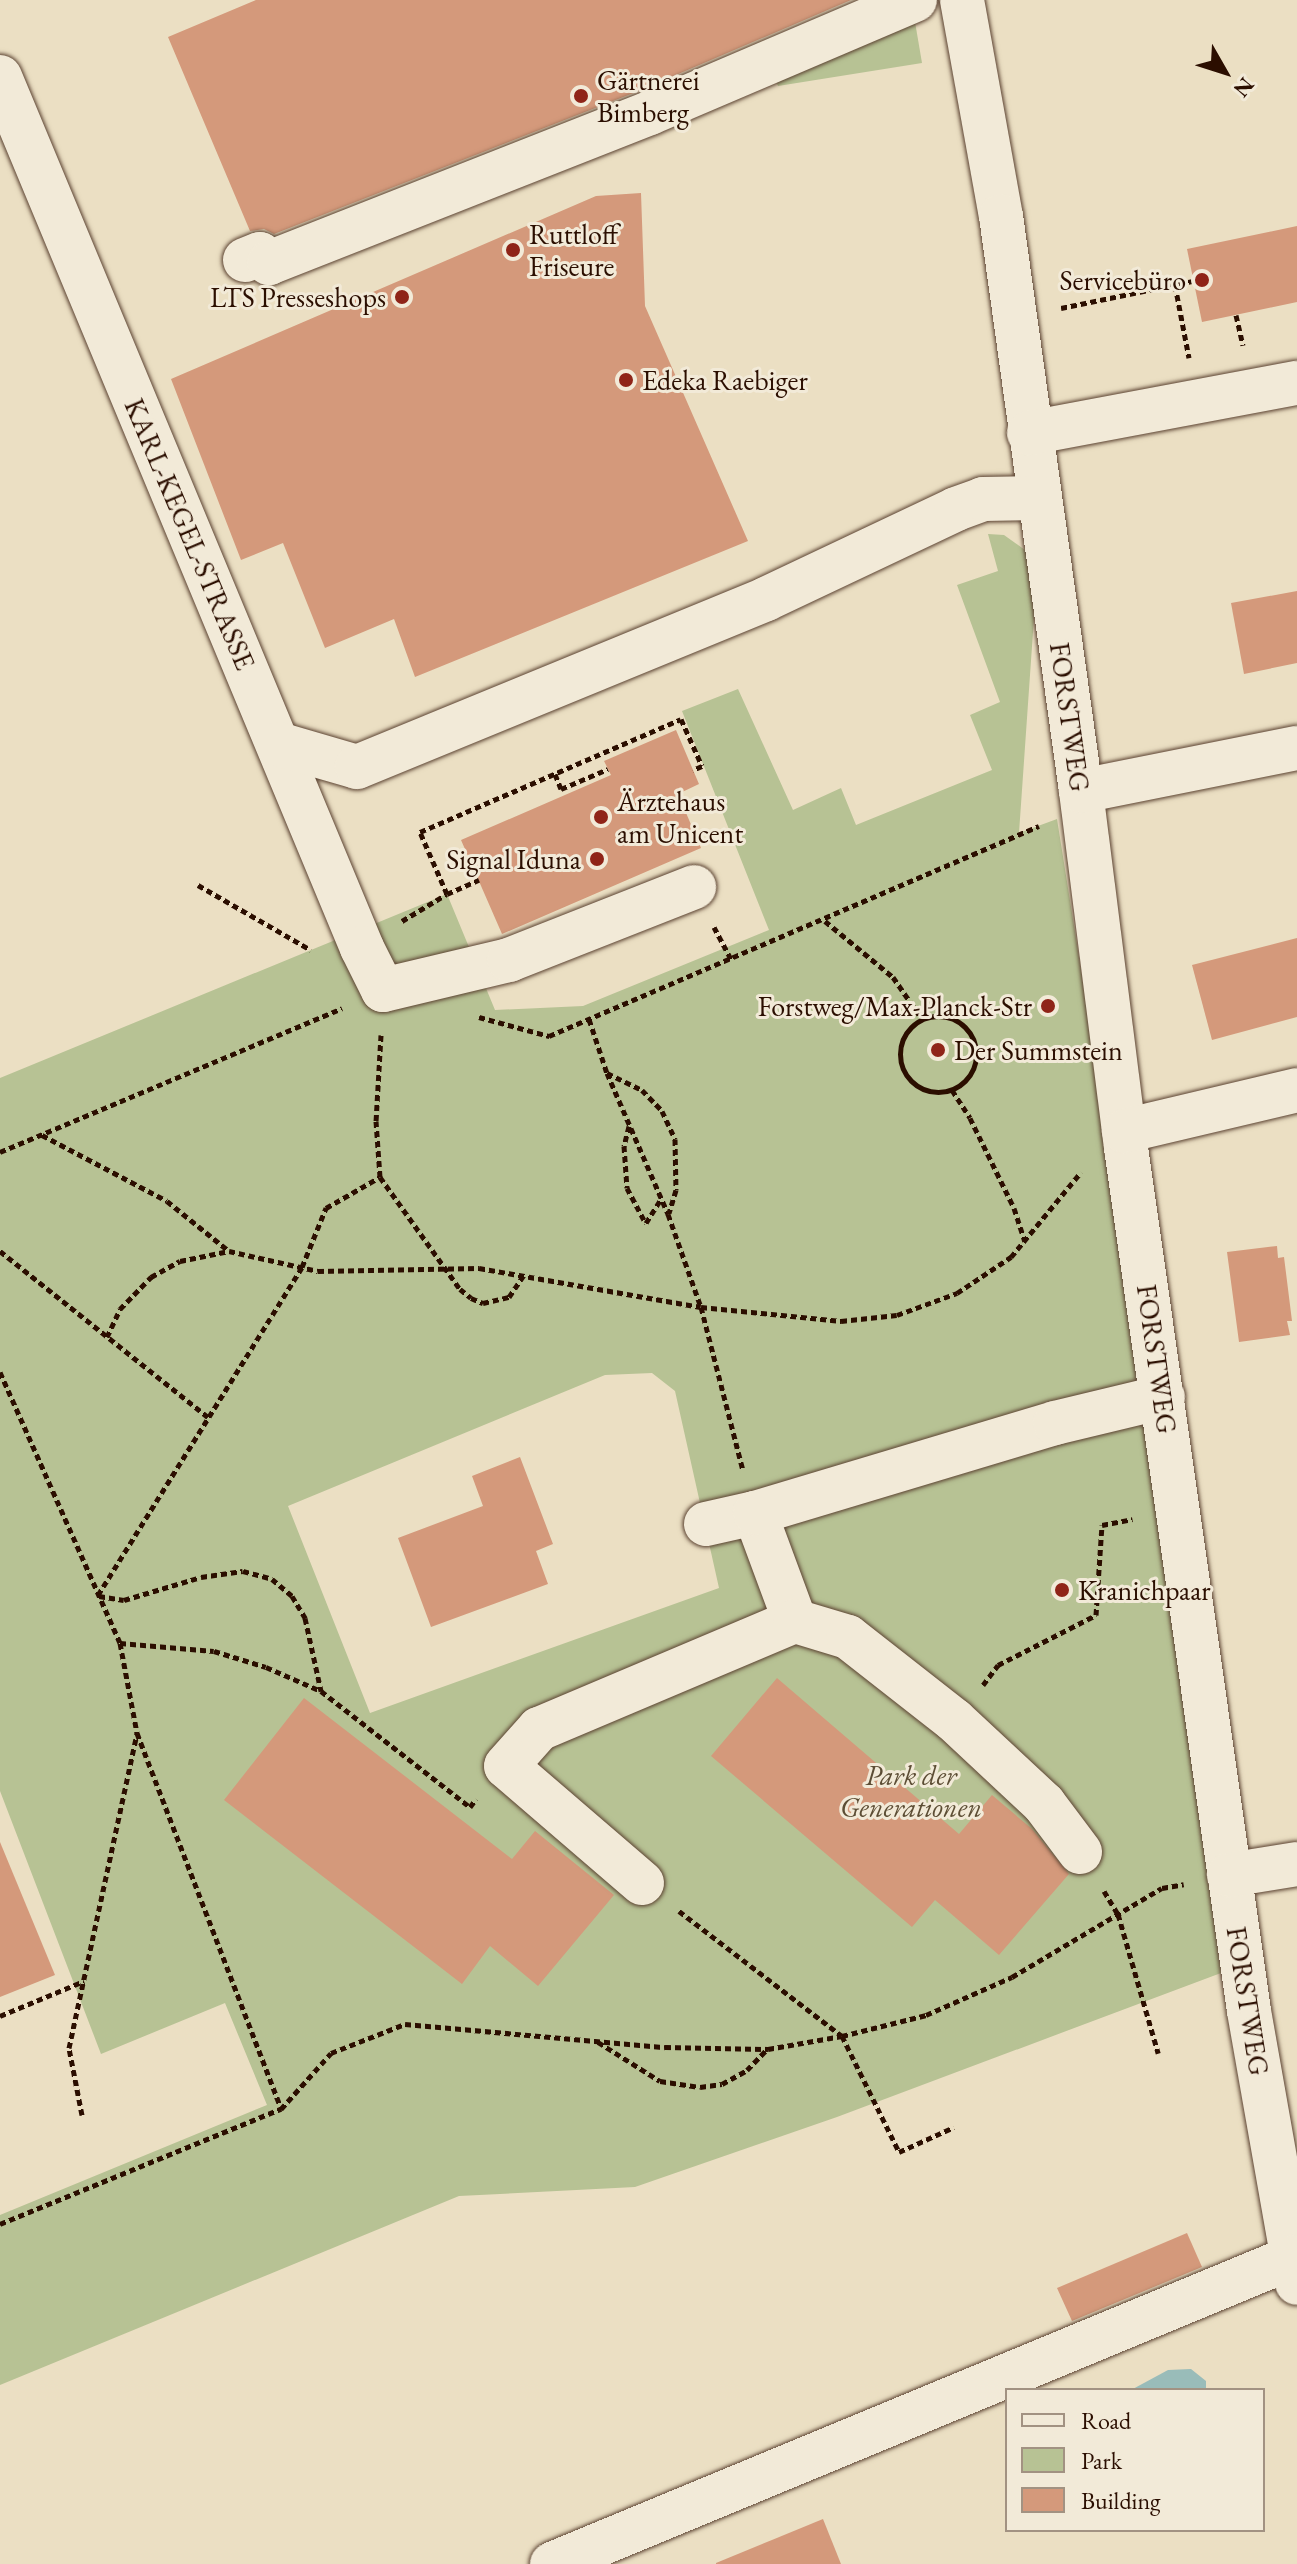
<!DOCTYPE html>
<html>
<head>
<meta charset="utf-8">
<style>
  body { margin:0 }
  #map { position:relative; width:1297px; height:2564px; overflow:hidden; background:#ebdfc3; font-family:"EB Garamond",serif }
  div>[style] { position:absolute }
  .green>* { inset:0; background:#b7c294 }
  .water>* { inset:0; background:#99bcb9 }
  .building>* { inset:0; background:#d4997b }
  .path>* { height:5px; margin-top:-2.5px; transform-origin:0; background:repeating-linear-gradient(90deg,#2b0e00 0 6px,transparent 0 10px) }
  .path>.ring { margin:-2.5px; padding:0; box-sizing:content-box; background:none; border:5px solid #2b0e00; border-radius:50% }
  .roads { filter:drop-shadow(0 0 2px #5b4231) drop-shadow(0 0 2px #5b4231) }
  .minor>* { height:44px; margin:-22px; padding:0 22px; transform-origin:22px; border-radius:22px; background:#f2ead8 }
  .dots>* { width:22px; height:22px; translate:-50% -50%; box-sizing:border-box; border:4px solid #f2ead8; border-radius:50% }
  span { translate:-50% -50%; white-space:nowrap; text-align:center; line-height:1.15; -webkit-text-stroke:6px #f2ead8; paint-order:stroke }
  .poi-label { font-size:28px; color:#2b0e00 }
  .left { translate:0 -50%; text-align:left }
  .right { translate:-100% -50%; text-align:right }
  .street-label { font-size:28px; color:#2b0e00 }
  .park-label { font-size:28px; color:#5c4d34; font-style:italic }
  .legend { position:absolute; left:1005px; top:2388px; width:260px; height:144px; box-sizing:border-box; background:#f2ead8; border:2px solid #a29282; margin:0; padding:10px 14px; list-style:none; font-size:24px; color:#2b0e00 }
  .legend li { display:flex; align-items:center; gap:16px; height:40px }
  .legend b { width:40px; border:2px solid #a29282 }
  .north { position:absolute; left:1185px; top:32px; width:80px; height:80px; -webkit-text-stroke:6px #f2ead8; paint-order:stroke; rotate:129deg; font-size:22px; font-weight:700; line-height:32px; text-align:center; color:#2b0e00 }
  .north::after { content:''; display:block; margin:auto; width:28px; height:36px; background:#2b0e00; clip-path:polygon(50% 0,100% 100%,50% 72%,0 100%) }
</style>
</head>
<body>
<div id="map">
  <div class="green">
    <div style="clip-path:polygon(914px 16px,922px 63px,778px 86px,775px 79px)"></div>
    <div style="clip-path:polygon(evenodd,988px 534px,1004px 535px,1025px 550px,1036px 589px,1019px 833px,1057px 819px,1119px 1208px,1221px 1973px,837px 2117px,635px 2187px,459px 2196px,0 2385px,0 2215px,267px 2105px,225px 2003px,101px 2054px,0 1791px,0 1078px,447px 894px,495px 1010px,583px 1006px,769px 930px,682px 711px,738px 689px,793px 810px,841px 788px,856px 825px,992px 770px,970px 715px,1000px 702px,957px 585px,998px 571px,988px 534px,652px 1373px,675px 1391px,719px 1588px,370px 1713px,288px 1506px,605px 1375px,652px 1373px)"></div>
  </div>
  <div class="water">
    <div style="clip-path:polygon(1191px 2369px,1206px 2381px,1206px 2390px,1131px 2390px,1168px 2370px)"></div>
  </div>
  <div class="building">
    <div style="clip-path:polygon(256px 0,851px 0,641px 90px,274px 234px,264px 229px,250px 231px,168px 37px)"></div>
    <div style="clip-path:polygon(641px 193px,645px 306px,748px 541px,415px 677px,394px 619px,325px 648px,283px 543px,241px 560px,171px 379px,596px 196px)"></div>
    <div style="clip-path:polygon(1297px 226px,1297px 302px,1202px 322px,1187px 249px)"></div>
    <div style="clip-path:polygon(1297px 591px,1297px 663px,1244px 674px,1231px 603px)"></div>
    <div style="clip-path:polygon(676px 730px,699px 784px,678px 794px,701px 848px,502px 934px,461px 840px,611px 775px,604px 761px)"></div>
    <div style="clip-path:polygon(1297px 938px,1297px 1017px,1212px 1040px,1192px 965px)"></div>
    <div style="clip-path:polygon(1277px 1246px,1278px 1258px,1284px 1257px,1292px 1321px,1287px 1321px,1290px 1335px,1239px 1342px,1227px 1252px)"></div>
    <div style="clip-path:polygon(520px 1457px,553px 1544px,536px 1551px,548px 1584px,431px 1627px,398px 1538px,483px 1506px,472px 1476px)"></div>
    <div style="clip-path:polygon(777px 1678px,959px 1834px,992px 1795px,1032px 1829px,1069px 1874px,999px 1955px,935px 1900px,912px 1927px,711px 1756px)"></div>
    <div style="clip-path:polygon(304px 1698px,512px 1859px,535px 1831px,614px 1895px,538px 1986px,490px 1946px,462px 1984px,224px 1800px)"></div>
    <div style="clip-path:polygon(0 1842px,55px 1975px,0 1997px)"></div>
    <div style="clip-path:polygon(1187px 2233px,1202px 2267px,1072px 2321px,1057px 2288px)"></div>
    <div style="clip-path:polygon(823px 2519px,841px 2564px,716px 2564px,716px 2563px)"></div>
  </div>
  <div class="path">
    <div style="left:1175px;top:285px;width:74px;rotate:79.1deg"></div>
    <div style="left:1061px;top:308px;width:135px;rotate:-11.6deg"></div>
    <div style="left:1236px;top:315px;width:31px;rotate:77deg"></div>
    <div style="left:555px;top:774px;width:16px;rotate:68deg"></div>
    <div style="left:561px;top:789px;width:51px;rotate:-23.1deg"></div>
    <div style="left:198px;top:885px;width:130px;rotate:29.9deg"></div>
    <div style="left:447px;top:894px;width:68px;rotate:-113.5deg"></div>
    <div style="left:420px;top:832px;width:284px;rotate:-23.4deg"></div>
    <div style="left:681px;top:719px;width:51px;rotate:65.9deg"></div>
    <div style="left:702px;top:766px;width:10px;rotate:156deg"></div>
    <div style="left:402px;top:921px;width:52px;rotate:-31deg"></div>
    <div style="left:447px;top:894px;width:35px;rotate:-24deg"></div>
    <div style="left:825px;top:921px;width:88px;rotate:39.5deg"></div>
    <div style="left:893px;top:977px;width:51px;rotate:55.4deg"></div>
    <div style="left:714px;top:927px;width:38px;rotate:62deg"></div>
    <div class="ring" style="left:900px;top:1016px;width:71px;height:71px"></div>
    <div style="left:479px;top:1017px;width:73px;rotate:15.2deg"></div>
    <div style="left:549px;top:1036px;width:533px;rotate:-23.2deg"></div>
    <div style="left:589px;top:1019px;width:57px;rotate:71.6deg"></div>
    <div style="left:607px;top:1073px;width:154px;rotate:66.6deg"></div>
    <div style="left:668px;top:1214px;width:99px;rotate:70.5deg"></div>
    <div style="left:701px;top:1307px;width:168px;rotate:75.6deg"></div>
    <div style="left:381px;top:1035px;width:86px;rotate:93.3deg"></div>
    <div style="left:376px;top:1121px;width:56px;rotate:85.9deg"></div>
    <div style="left:380px;top:1177px;width:138px;rotate:54.5deg"></div>
    <div style="left:460px;top:1289px;width:14px;rotate:39deg"></div>
    <div style="left:471px;top:1298px;width:13px;rotate:23deg"></div>
    <div style="left:483px;top:1303px;width:27px;rotate:-13deg"></div>
    <div style="left:509px;top:1297px;width:27px;rotate:-56deg"></div>
    <div style="left:607px;top:1073px;width:39px;rotate:26deg"></div>
    <div style="left:642px;top:1090px;width:29px;rotate:46deg"></div>
    <div style="left:662px;top:1111px;width:31px;rotate:65deg"></div>
    <div style="left:675px;top:1139px;width:51px;rotate:88.9deg"></div>
    <div style="left:676px;top:1190px;width:24px;rotate:107deg"></div>
    <div style="left:952px;top:1090px;width:33px;rotate:57deg"></div>
    <div style="left:970px;top:1118px;width:100px;rotate:63.9deg"></div>
    <div style="left:1014px;top:1208px;width:35px;rotate:72deg"></div>
    <div style="left:629px;top:1126px;width:21px;rotate:104deg"></div>
    <div style="left:624px;top:1146px;width:42px;rotate:85.9deg"></div>
    <div style="left:627px;top:1188px;width:40px;rotate:62deg"></div>
    <div style="left:646px;top:1223px;width:28px;rotate:-58deg"></div>
    <div style="left:42px;top:1135px;width:141px;rotate:27.8deg"></div>
    <div style="left:167px;top:1201px;width:80px;rotate:38.9deg"></div>
    <div style="left:229px;top:1251px;width:91px;rotate:12.7deg"></div>
    <div style="left:318px;top:1271px;width:161px;rotate:-1.1deg"></div>
    <div style="left:479px;top:1268px;width:225px;rotate:10deg"></div>
    <div style="left:701px;top:1307px;width:141px;rotate:5.7deg"></div>
    <div style="left:841px;top:1321px;width:56px;rotate:-6.1deg"></div>
    <div style="left:897px;top:1315px;width:64px;rotate:-20.1deg"></div>
    <div style="left:957px;top:1293px;width:65px;rotate:-33.7deg"></div>
    <div style="left:1011px;top:1257px;width:110px;rotate:-50.5deg"></div>
    <div style="left:0;top:1152px;width:371px;rotate:-22.8deg"></div>
    <div style="left:0;top:1251px;width:266px;rotate:38.6deg"></div>
    <div style="left:107px;top:1337px;width:31px;rotate:-65deg"></div>
    <div style="left:120px;top:1309px;width:45px;rotate:-45.9deg"></div>
    <div style="left:151px;top:1277px;width:33px;rotate:-29deg"></div>
    <div style="left:180px;top:1261px;width:50px;rotate:-11.5deg"></div>
    <div style="left:0;top:1372px;width:296px;rotate:66.1deg"></div>
    <div style="left:120px;top:1643px;width:92px;rotate:79.3deg"></div>
    <div style="left:137px;top:1733px;width:403px;rotate:69deg"></div>
    <div style="left:98px;top:1595px;width:386px;rotate:-58.1deg"></div>
    <div style="left:302px;top:1267px;width:64px;rotate:-67.9deg"></div>
    <div style="left:326px;top:1208px;width:62px;rotate:-29.9deg"></div>
    <div style="left:99px;top:1596px;width:25px;rotate:9deg"></div>
    <div style="left:124px;top:1600px;width:80px;rotate:-16.6deg"></div>
    <div style="left:201px;top:1577px;width:42px;rotate:-8.1deg"></div>
    <div style="left:243px;top:1571px;width:30px;rotate:15deg"></div>
    <div style="left:272px;top:1579px;width:26px;rotate:40deg"></div>
    <div style="left:292px;top:1596px;width:26px;rotate:59deg"></div>
    <div style="left:305px;top:1618px;width:75px;rotate:77.6deg"></div>
    <div style="left:120px;top:1643px;width:94px;rotate:4.9deg"></div>
    <div style="left:214px;top:1651px;width:54px;rotate:17.1deg"></div>
    <div style="left:266px;top:1667px;width:60px;rotate:23.6deg"></div>
    <div style="left:321px;top:1691px;width:189px;rotate:37.9deg"></div>
    <div style="left:470px;top:1807px;width:10px;rotate:-53deg"></div>
    <div style="left:983px;top:1685px;width:25px;rotate:-53deg"></div>
    <div style="left:998px;top:1665px;width:110px;rotate:-27deg"></div>
    <div style="left:1096px;top:1615px;width:90px;rotate:-86.2deg"></div>
    <div style="left:1102px;top:1525px;width:31px;rotate:-11deg"></div>
    <div style="left:1104px;top:1891px;width:27px;rotate:59deg"></div>
    <div style="left:1118px;top:1914px;width:145px;rotate:73.9deg"></div>
    <div style="left:679px;top:1911px;width:205px;rotate:37.5deg"></div>
    <div style="left:842px;top:2036px;width:129px;rotate:63.8deg"></div>
    <div style="left:899px;top:2152px;width:60px;rotate:-24.4deg"></div>
    <div style="left:0;top:2016px;width:91px;rotate:-22.6deg"></div>
    <div style="left:598px;top:2042px;width:73px;rotate:32.2deg"></div>
    <div style="left:660px;top:2081px;width:40px;rotate:8.5deg"></div>
    <div style="left:700px;top:2087px;width:22px;rotate:-8deg"></div>
    <div style="left:722px;top:2084px;width:29px;rotate:-29deg"></div>
    <div style="left:747px;top:2070px;width:29px;rotate:-46deg"></div>
    <div style="left:82px;top:2115px;width:68px;rotate:-101deg"></div>
    <div style="left:69px;top:2048px;width:322px;rotate:-77.8deg"></div>
    <div style="left:0;top:2224px;width:304px;rotate:-22.3deg"></div>
    <div style="left:281px;top:2109px;width:75px;rotate:-48.2deg"></div>
    <div style="left:331px;top:2053px;width:79px;rotate:-21.4deg"></div>
    <div style="left:405px;top:2024px;width:261px;rotate:5.1deg"></div>
    <div style="left:665px;top:2047px;width:103px;rotate:1.1deg"></div>
    <div style="left:768px;top:2049px;width:75px;rotate:-10deg"></div>
    <div style="left:842px;top:2036px;width:87px;rotate:-14deg"></div>
    <div style="left:926px;top:2015px;width:94px;rotate:-23.8deg"></div>
    <div style="left:1012px;top:1977px;width:174px;rotate:-30.7deg"></div>
    <div style="left:1162px;top:1888px;width:22px;rotate:-10deg"></div>
  </div>
  <div class="roads">
    <div class="minor">
      <div style="left:962px;top:0;width:219px;rotate:79.8deg"></div>
      <div style="left:1001px;top:216px;width:581px;rotate:82.08deg"></div>
      <div style="left:1081px;top:791px;width:360px;rotate:82.8deg"></div>
      <div style="left:1126px;top:1148px;width:872px;rotate:81.89deg"></div>
      <div style="left:1249px;top:2011px;width:276px;rotate:80deg"></div>
      <div style="left:0;top:77px;width:943px;rotate:67.43deg"></div>
      <div style="left:362px;top:948px;width:47px;rotate:63.4deg"></div>
      <div style="left:383px;top:990px;width:130px;rotate:-13.4deg"></div>
      <div style="left:509px;top:960px;width:199px;rotate:-21.5deg"></div>
      <div style="left:245px;top:260px;width:16px;rotate:-22deg"></div>
      <div style="left:260px;top:254px;width:13px;rotate:45deg"></div>
      <div style="left:269px;top:263px;width:409px;rotate:-21.5deg"></div>
      <div style="left:650px;top:113px;width:288px;rotate:-23.1deg"></div>
      <div style="left:1029px;top:433px;width:273px;rotate:-10.6deg"></div>
      <div style="left:278px;top:744px;width:82px;rotate:16.2deg"></div>
      <div style="left:357px;top:767px;width:442px;rotate:-22.3deg"></div>
      <div style="left:766px;top:599px;width:210px;rotate:-25.3deg"></div>
      <div style="left:956px;top:509px;width:29px;rotate:-20deg"></div>
      <div style="left:983px;top:499px;width:56px;rotate:-1deg"></div>
      <div style="left:1081px;top:791px;width:220px;rotate:-11.3deg"></div>
      <div style="left:1124px;top:1131px;width:178px;rotate:-13.3deg"></div>
      <div style="left:755px;top:1513px;width:115px;rotate:69.7deg"></div>
      <div style="left:706px;top:1524px;width:50px;rotate:-12.7deg"></div>
      <div style="left:755px;top:1513px;width:313px;rotate:-16.7deg"></div>
      <div style="left:1055px;top:1423px;width:111px;rotate:-13.5deg"></div>
      <div style="left:1229px;top:1875px;width:69px;rotate:-9.2deg"></div>
      <div style="left:642px;top:1883px;width:179px;rotate:-139.3deg"></div>
      <div style="left:506px;top:1766px;width:50px;rotate:-48.3deg"></div>
      <div style="left:539px;top:1729px;width:278px;rotate:-22.9deg"></div>
      <div style="left:795px;top:1621px;width:55px;rotate:16.8deg"></div>
      <div style="left:848px;top:1637px;width:135px;rotate:38.1deg"></div>
      <div style="left:954px;top:1720px;width:123px;rotate:43deg"></div>
      <div style="left:1044px;top:1804px;width:60px;rotate:53.1deg"></div>
      <div style="left:552px;top:2564px;width:802px;rotate:-22.5deg"></div>
    </div>
  </div>
  <div class="dots">
    <div style="left:581px;top:96px;background:#8f2418"></div>
    <div style="left:513px;top:250px;background:#8f2418"></div>
    <div style="left:1202px;top:280px;background:#8f2418"></div>
    <div style="left:402px;top:297px;background:#8f2418"></div>
    <div style="left:626px;top:380px;background:#8f2418"></div>
    <div style="left:601px;top:817px;background:#8f2418"></div>
    <div style="left:597px;top:859px;background:#8f2418"></div>
    <div style="left:1048px;top:1006px;background:#8f2418"></div>
    <div style="left:938px;top:1050px;background:#8f2418"></div>
    <div style="left:1062px;top:1590px;background:#8f2418"></div>
  </div>
  <div class="poi-label">
    <span class="left" style="left:597px;top:96px">Gärtnerei<br>Bimberg</span>
    <span class="left" style="left:529px;top:250px">Ruttloff<br>Friseure</span>
    <span class="right" style="left:1186px;top:280px">Servicebüro</span>
    <span class="right" style="left:386px;top:297px">LTS Presseshops</span>
    <span class="left" style="left:642px;top:380px">Edeka Raebiger</span>
    <span class="left" style="left:617px;top:817px">Ärztehaus<br>am Unicent</span>
    <span class="right" style="left:581px;top:859px">Signal Iduna</span>
    <span class="right" style="left:1032px;top:1006px">Forstweg/Max-Planck-Str</span>
    <span class="left" style="left:954px;top:1050px">Der Summstein</span>
    <span class="left" style="left:1078px;top:1590px">Kranichpaar</span>
  </div>
  <div class="street-label">
    <span style="left:190px;top:534px;rotate:67deg">KARL-KEGEL-STRASSE</span>
    <span style="left:1070px;top:717px;rotate:82deg">FORSTWEG</span>
    <span style="left:1157px;top:1359px;rotate:82deg">FORSTWEG</span>
    <span style="left:1248px;top:2001px;rotate:81deg">FORSTWEG</span>
  </div>
  <div class="park-label">
    <span style="left:911px;top:1791px">Park der<br>Generationen</span>
  </div>
  <ul class="legend">
  <li><b style="height:10px;background:#f2ead8"></b>Road</li>
  <li><b style="height:22px;background:#b7c294"></b>Park</li>
  <li><b style="height:22px;background:#d4997b"></b>Building</li>
  </ul>
  <div class="north">N</div>
</div>
</body>
</html>
